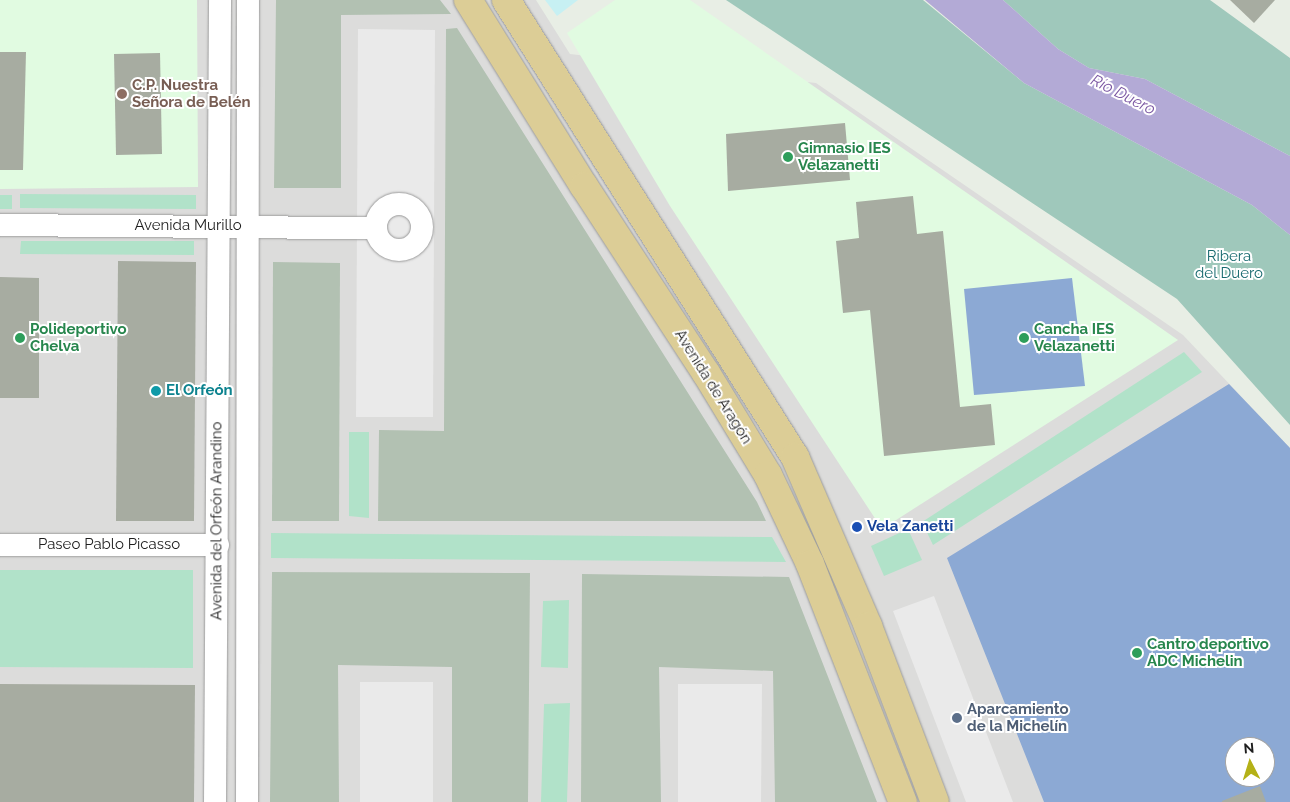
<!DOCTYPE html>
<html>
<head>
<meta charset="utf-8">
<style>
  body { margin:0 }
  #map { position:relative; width:1290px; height:802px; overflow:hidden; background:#e8eee5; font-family:Raleway,sans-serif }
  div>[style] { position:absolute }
  .residential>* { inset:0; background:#dcdcdb }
  .education>* { inset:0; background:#e1fbe1 }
  .construction>* { inset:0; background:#b2c1b2 }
  .grass>* { inset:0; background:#b1e2c9 }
  .forest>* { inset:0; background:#9fc8bb }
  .park>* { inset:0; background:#c7f0f3 }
  .pitch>* { inset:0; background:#8ca9d4 }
  .parking>* { inset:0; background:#eaeaea }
  .water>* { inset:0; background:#b3aad6 }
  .building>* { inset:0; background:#a7aca1 }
  .roads { filter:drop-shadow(0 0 1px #9b9b9b) drop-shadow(0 0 1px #9b9b9b) }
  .minor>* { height:22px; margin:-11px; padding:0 11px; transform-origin:11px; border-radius:11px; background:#fff }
  .minor>.ring { margin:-11px; padding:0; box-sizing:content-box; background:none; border:22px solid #fff; border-radius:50% }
  .highway>* { height:28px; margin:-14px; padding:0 14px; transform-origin:14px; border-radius:14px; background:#dccd96 }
  .dots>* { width:14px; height:14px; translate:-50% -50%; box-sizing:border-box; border:2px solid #fff; border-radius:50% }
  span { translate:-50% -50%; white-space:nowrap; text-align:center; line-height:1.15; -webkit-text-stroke:4px #fff; paint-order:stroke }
  .education-label { font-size:15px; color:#785e54; font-weight:700 }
  .left { translate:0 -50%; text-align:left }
  .leisure-label { font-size:15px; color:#27864d; font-weight:700 }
  .street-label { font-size:15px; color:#1e1e1e }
  .park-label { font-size:15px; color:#186a6f }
  .culture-label { font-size:15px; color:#0d838f; font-weight:700 }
  .transit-label { font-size:15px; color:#164399; font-weight:700 }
  .service-label { font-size:15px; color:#4e5e75; font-weight:700 }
  .water-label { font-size:16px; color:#7a56a2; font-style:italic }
  .north { position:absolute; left:1225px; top:737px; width:50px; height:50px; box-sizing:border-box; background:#fff; border:1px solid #a5a5a5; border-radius:50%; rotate:355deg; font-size:14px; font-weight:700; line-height:20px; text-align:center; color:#1e1e1e }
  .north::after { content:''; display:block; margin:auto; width:18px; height:22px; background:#b4b117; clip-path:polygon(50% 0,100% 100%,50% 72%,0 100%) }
</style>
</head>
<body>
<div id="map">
  <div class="residential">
    <div style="clip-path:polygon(evenodd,0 0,536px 0,570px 54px,816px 83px,1183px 335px,1290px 448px,1290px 802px,0 802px,0 0,1235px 747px,1265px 747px,1265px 777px,1235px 777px,1235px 747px)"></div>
  </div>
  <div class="education">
    <div style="clip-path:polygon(0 0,197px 0,198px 187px,0 189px)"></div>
    <div style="clip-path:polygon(615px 0,690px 0,1178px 340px,882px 529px,670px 206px,567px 33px)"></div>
  </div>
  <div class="construction">
    <div style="clip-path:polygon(276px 0,440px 0,451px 14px,341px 15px,341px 188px,274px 188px)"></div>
    <div style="clip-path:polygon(457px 28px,757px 502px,766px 521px,378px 521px,379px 430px,444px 431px,446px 29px)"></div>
    <div style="clip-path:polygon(273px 262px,340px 263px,339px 521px,272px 521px)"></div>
    <div style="clip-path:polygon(272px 572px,530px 573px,528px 802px,452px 802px,452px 667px,338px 665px,339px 802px,270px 802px)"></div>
    <div style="clip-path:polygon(582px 574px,789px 577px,877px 802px,775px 802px,773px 671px,659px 667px,661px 802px,581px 802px)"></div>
  </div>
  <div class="grass">
    <div style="clip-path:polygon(20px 194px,196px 195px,196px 209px,20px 208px)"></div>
    <div style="clip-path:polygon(0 195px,12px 195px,12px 209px,0 209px)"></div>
    <div style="clip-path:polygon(21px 241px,194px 241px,194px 255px,20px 254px)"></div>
    <div style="clip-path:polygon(1184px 352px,1202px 372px,933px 545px,922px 522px)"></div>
    <div style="clip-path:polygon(349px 432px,369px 432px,369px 518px,349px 516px)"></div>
    <div style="clip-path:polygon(908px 529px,922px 560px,884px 576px,871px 546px)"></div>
    <div style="clip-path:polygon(271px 533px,772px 537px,786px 562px,271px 558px)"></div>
    <div style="clip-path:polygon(0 570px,193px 570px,193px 668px,0 667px)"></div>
    <div style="clip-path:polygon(569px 600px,568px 668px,541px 667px,543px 601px)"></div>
    <div style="clip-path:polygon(570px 703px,567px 802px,541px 802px,544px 704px)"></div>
  </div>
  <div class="forest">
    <div style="clip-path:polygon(726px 0,923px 0,1024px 83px,1252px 205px,1290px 235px,1290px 425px,1177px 299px)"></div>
    <div style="clip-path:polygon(1003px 0,1210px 0,1290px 58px,1290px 156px,1145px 79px,1089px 68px,1058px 49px)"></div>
  </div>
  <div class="park">
    <div style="clip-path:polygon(545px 0,578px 0,557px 16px)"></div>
  </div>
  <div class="pitch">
    <div style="clip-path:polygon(1072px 278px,1085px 386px,974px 395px,964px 289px)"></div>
    <div style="clip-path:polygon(evenodd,1229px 384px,1290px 448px,1290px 802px,1044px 802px,947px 558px,1229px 384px,1235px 747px,1265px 747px,1265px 777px,1235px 777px,1235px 747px)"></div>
  </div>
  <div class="parking">
    <div style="clip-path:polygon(358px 29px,435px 30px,433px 417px,356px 417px)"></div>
    <div style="clip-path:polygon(934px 596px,948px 633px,1013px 802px,966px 802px,893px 611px)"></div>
    <div style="clip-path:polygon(360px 682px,433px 682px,433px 802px,360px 802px)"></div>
    <div style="clip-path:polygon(678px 684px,762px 684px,761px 802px,678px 802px)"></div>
  </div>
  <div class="water">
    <div style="clip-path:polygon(925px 0,1003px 0,1058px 49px,1089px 68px,1145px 79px,1290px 156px,1290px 235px,1252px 205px,1024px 83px)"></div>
  </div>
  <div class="building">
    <div style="clip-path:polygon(1230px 0,1275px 0,1254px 23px)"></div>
    <div style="clip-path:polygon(0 52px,26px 52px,23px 170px,0 170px)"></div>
    <div style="clip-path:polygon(160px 53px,162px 154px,116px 155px,114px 54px)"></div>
    <div style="clip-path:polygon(845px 123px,850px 180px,728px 191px,726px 134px)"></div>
    <div style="clip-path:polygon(913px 196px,917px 234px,943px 231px,960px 407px,991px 404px,995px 445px,884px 456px,870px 310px,843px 313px,836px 241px,859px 238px,856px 202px)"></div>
    <div style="clip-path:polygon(118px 261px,196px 262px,194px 521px,116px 521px)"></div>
    <div style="clip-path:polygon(0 277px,39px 278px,39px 398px,0 398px)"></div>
    <div style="clip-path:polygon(0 684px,195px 685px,194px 802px,0 802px)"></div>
    <div style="clip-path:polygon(1260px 786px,1266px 802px,1222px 802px,1222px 801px)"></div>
  </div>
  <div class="roads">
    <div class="minor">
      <div class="ring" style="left:376px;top:204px;width:24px;height:24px"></div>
      <div style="left:0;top:225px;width:375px;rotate:0.5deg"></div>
      <div style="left:0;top:545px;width:218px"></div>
      <div style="left:215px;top:802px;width:802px;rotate:-89.64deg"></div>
      <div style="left:247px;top:802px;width:802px;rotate:-89.93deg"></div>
    </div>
    <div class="highway">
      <div style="left:468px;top:0;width:219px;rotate:58.1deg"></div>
      <div style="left:584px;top:186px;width:223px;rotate:56.9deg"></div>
      <div style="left:706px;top:373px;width:119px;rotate:58.7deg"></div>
      <div style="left:768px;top:475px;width:98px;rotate:64.7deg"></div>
      <div style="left:810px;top:564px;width:256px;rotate:68.7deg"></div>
      <div style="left:506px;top:0;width:541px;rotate:57.69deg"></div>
      <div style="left:795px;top:457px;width:184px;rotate:66.6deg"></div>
      <div style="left:868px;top:626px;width:188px;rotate:69.2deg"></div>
    </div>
  </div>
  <div class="dots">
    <div style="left:122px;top:94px;background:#8d6e63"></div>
    <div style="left:788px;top:157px;background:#2e9e5b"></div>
    <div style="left:20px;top:338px;background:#2e9e5b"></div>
    <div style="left:1024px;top:338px;background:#2e9e5b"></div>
    <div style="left:156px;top:391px;background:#0f9aa8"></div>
    <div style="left:857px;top:527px;background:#1a4fb4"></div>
    <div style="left:1137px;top:653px;background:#2e9e5b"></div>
    <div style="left:957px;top:718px;background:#5c6f8a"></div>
  </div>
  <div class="education-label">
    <span class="left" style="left:132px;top:94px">C.P. Nuestra<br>Señora de Belén</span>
  </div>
  <div class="leisure-label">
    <span class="left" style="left:798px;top:157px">Gimnasio IES<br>Velazanetti</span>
    <span class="left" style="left:30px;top:338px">Polideportivo<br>Chelva</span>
    <span class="left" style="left:1034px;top:338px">Cancha IES<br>Velazanetti</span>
    <span class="left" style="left:1147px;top:653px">Cantro deportivo<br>ADC Michelin</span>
  </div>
  <div class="street-label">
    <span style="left:188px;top:226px">Avenida Murillo</span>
    <span style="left:713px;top:387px;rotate:58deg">Avenida de Aragón</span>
    <span style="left:217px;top:521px;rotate:-90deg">Avenida del Orfeón Arandino</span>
    <span style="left:109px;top:545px">Paseo Pablo Picasso</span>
  </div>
  <div class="park-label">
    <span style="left:1229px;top:265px">Ribera<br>del Duero</span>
  </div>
  <div class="culture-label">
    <span class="left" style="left:166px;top:391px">El Orfeón</span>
  </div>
  <div class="transit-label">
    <span class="left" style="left:867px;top:527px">Vela Zanetti</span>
  </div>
  <div class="service-label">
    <span class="left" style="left:967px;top:718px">Aparcamiento<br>de la Michelín</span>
  </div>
  <div class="water-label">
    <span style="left:1123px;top:95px;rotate:27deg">Río Duero</span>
  </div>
  <div class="north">N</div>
</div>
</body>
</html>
